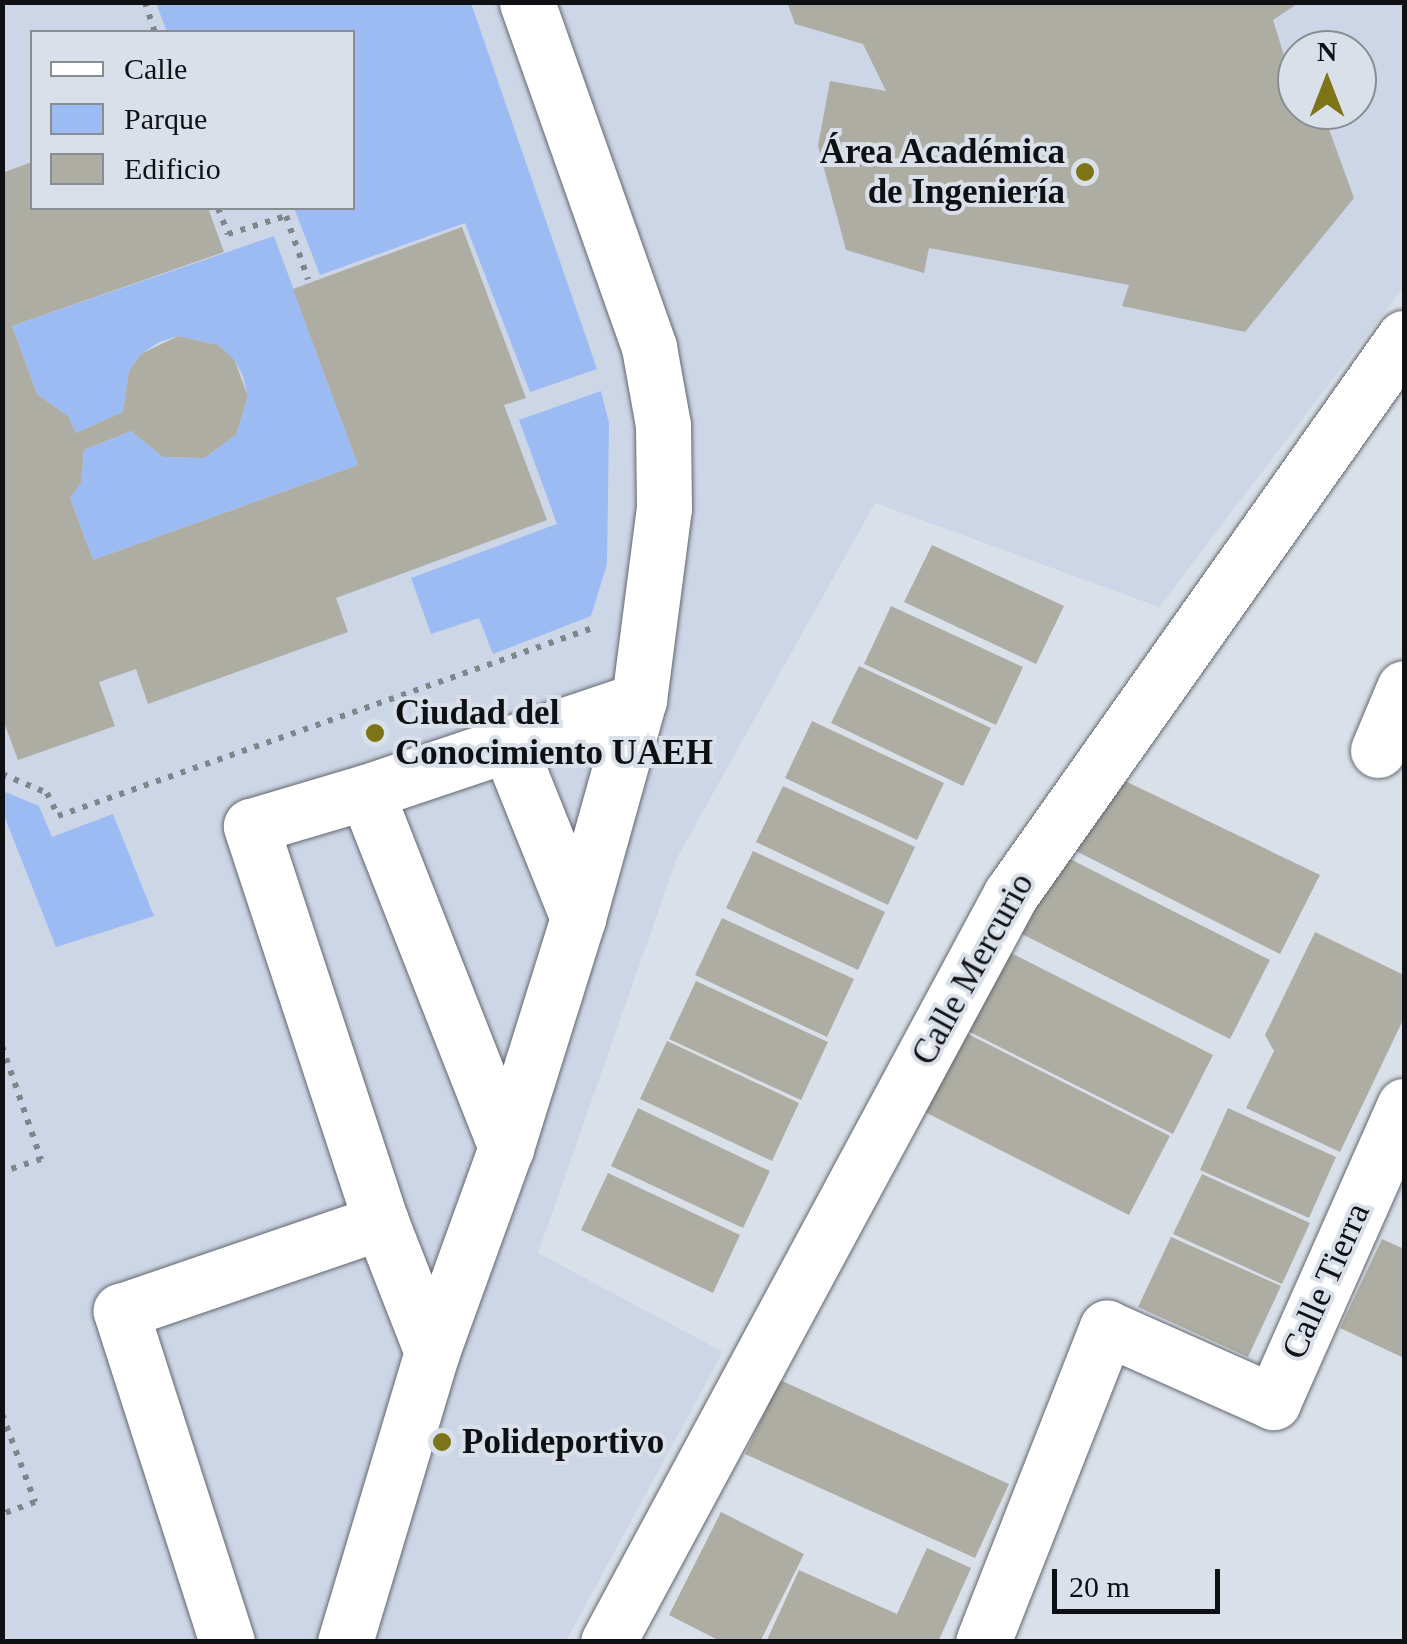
<!DOCTYPE html>
<html>
<head>
<meta charset="utf-8">
<style>
  body { margin:0 }
  #map { position:relative; width:1407px; height:1644px; overflow:hidden; background:#dae0e9; font-family:"Times New Roman",serif }
  div>[style] { position:absolute }
  .built>* { inset:0; background:#cdd6e6 }
  .green>* { inset:0; background:#9cbbf2 }
  .building>* { inset:0; background:#aeada3 }
  .path>* { height:6px; margin-top:-3px; transform-origin:0; background:repeating-linear-gradient(90deg,#80848b 0 5px,transparent 0 13px) }
  .roads { filter:drop-shadow(0 0 2px #62676f) drop-shadow(0 0 2px #62676f) }
  .minor>* { height:55px; margin:-27.5px; padding:0 27.5px; transform-origin:27.5px; border-radius:27.5px; background:#fff }
  .dots>* { width:28px; height:28px; translate:-50% -50%; box-sizing:border-box; border:5px solid #dae0e9; border-radius:50% }
  span { translate:-50% -50%; white-space:nowrap; text-align:center; line-height:1.15; -webkit-text-stroke:8px #dae0e9; paint-order:stroke }
  .poi-label { font-size:35px; color:#0e1013; font-weight:700 }
  .right { translate:-100% -50%; text-align:right }
  .left { translate:0 -50%; text-align:left }
  .street-label { font-size:35px; color:#0e1013 }
  .frame { position:absolute; inset:0; border:5px solid #0e1013; pointer-events:none }
  .legend { position:absolute; left:30px; top:30px; width:325px; height:180px; box-sizing:border-box; background:#dae0e9; border:2px solid #888d93; margin:0; padding:12px 18px; list-style:none; font-size:30px; color:#0e1013 }
  .legend li { display:flex; align-items:center; gap:20px; height:50px }
  .legend b { width:50px; border:2px solid #888d93 }
  .north { position:absolute; left:1277px; top:30px; width:100px; height:100px; box-sizing:border-box; background:#dae0e9; border:2px solid #888d93; border-radius:50%; rotate:0deg; font-size:28px; font-weight:700; line-height:40px; text-align:center; color:#0e1013 }
  .north::after { content:''; display:block; margin:auto; width:35px; height:45px; background:#7c7417; clip-path:polygon(50% 0,100% 100%,50% 72%,0 100%) }
  .scale { position:absolute; left:1052px; top:1569px; width:168px; height:45px; box-sizing:border-box; border:5px solid #0e1013; border-top:0; padding-left:12px; font-size:30px; line-height:35px; white-space:nowrap; color:#0e1013; -webkit-text-stroke:8px #dae0e9; paint-order:stroke }
</style>
</head>
<body>
<div id="map">
  <div class="built">
    <div style="clip-path:polygon(evenodd,3px 3px,1404px 3px,1404px 286px,1159px 607px,875px 503px,677px 858px,538px 1253px,723px 1352px,566px 1641px,3px 1642px,3px 3px,32px 32px,352px 32px,352px 208px,32px 208px,32px 32px,3px 3px,1297px 50px,1357px 50px,1357px 110px,1297px 110px,1297px 50px)"></div>
  </div>
  <div class="green">
    <div style="clip-path:polygon(156px 3px,471px 3px,597px 369px,530px 392px,465px 223px,320px 275px,294px 208px,352px 208px,352px 32px,167px 32px)"></div>
    <div style="clip-path:polygon(274px 236px,358px 465px,93px 560px,70px 498px,81px 483px,84px 450px,131px 431px,163px 457px,204px 458px,236px 435px,248px 396px,243px 376px,234px 359px,218px 345px,178px 336px,159px 342px,141px 354px,129px 371px,123px 412px,76px 433px,68px 416px,37px 394px,12px 326px)"></div>
    <div style="clip-path:polygon(601px 391px,609px 423px,607px 564px,591px 616px,493px 654px,479px 618px,431px 634px,411px 578px,557px 524px,519px 420px)"></div>
    <div style="clip-path:polygon(3px 791px,39px 806px,52px 837px,113px 814px,154px 916px,56px 947px,3px 813px)"></div>
  </div>
  <div class="building">
    <div style="clip-path:polygon(787px 2px,1300px 2px,1273px 20px,1292px 81px,1297px 80px,1297px 110px,1322px 110px,1354px 198px,1245px 332px,1122px 306px,1129px 285px,929px 248px,924px 273px,846px 250px,818px 146px,830px 81px,886px 91px,863px 44px,795px 24px)"></div>
    <div style="clip-path:polygon(32px 162px,32px 208px,208px 208px,224px 252px,12px 326px,37px 394px,68px 416px,76px 433px,123px 412px,129px 371px,141px 354px,178px 336px,218px 345px,234px 359px,248px 396px,236px 435px,204px 458px,163px 457px,131px 431px,84px 450px,81px 483px,70px 498px,93px 560px,358px 465px,293px 289px,462px 227px,526px 398px,504px 405px,547px 520px,336px 598px,348px 632px,148px 704px,136px 669px,99px 682px,115px 726px,18px 760px,2px 717px,2px 173px)"></div>
    <div style="clip-path:polygon(932px 545px,1064px 606px,1036px 664px,904px 602px)"></div>
    <div style="clip-path:polygon(891px 606px,1023px 667px,996px 725px,864px 664px)"></div>
    <div style="clip-path:polygon(859px 666px,991px 728px,963px 786px,831px 723px)"></div>
    <div style="clip-path:polygon(812px 721px,944px 783px,917px 840px,785px 778px)"></div>
    <div style="clip-path:polygon(1121px 779px,1320px 875px,1280px 954px,1070px 848px)"></div>
    <div style="clip-path:polygon(783px 786px,915px 847px,888px 905px,756px 842px)"></div>
    <div style="clip-path:polygon(753px 851px,885px 912px,858px 970px,726px 908px)"></div>
    <div style="clip-path:polygon(1060px 854px,1270px 960px,1230px 1039px,1020px 933px)"></div>
    <div style="clip-path:polygon(722px 918px,854px 979px,827px 1037px,695px 975px)"></div>
    <div style="clip-path:polygon(1315px 932px,1404px 975px,1404px 1018px,1340px 1152px,1246px 1108px,1274px 1051px,1265px 1035px)"></div>
    <div style="clip-path:polygon(1003px 949px,1213px 1055px,1173px 1134px,962px 1028px)"></div>
    <div style="clip-path:polygon(696px 981px,828px 1042px,801px 1100px,669px 1039px)"></div>
    <div style="clip-path:polygon(960px 1030px,1170px 1136px,1129px 1215px,919px 1109px)"></div>
    <div style="clip-path:polygon(667px 1041px,799px 1103px,772px 1161px,640px 1099px)"></div>
    <div style="clip-path:polygon(638px 1108px,770px 1171px,743px 1228px,611px 1166px)"></div>
    <div style="clip-path:polygon(1228px 1108px,1336px 1157px,1309px 1218px,1200px 1170px)"></div>
    <div style="clip-path:polygon(608px 1173px,740px 1235px,713px 1293px,581px 1230px)"></div>
    <div style="clip-path:polygon(1202px 1174px,1310px 1223px,1282px 1284px,1173px 1234px)"></div>
    <div style="clip-path:polygon(1171px 1237px,1281px 1286px,1248px 1357px,1138px 1307px)"></div>
    <div style="clip-path:polygon(1382px 1239px,1404px 1249px,1404px 1358px,1340px 1328px)"></div>
    <div style="clip-path:polygon(780px 1380px,1009px 1484px,975px 1558px,745px 1454px)"></div>
    <div style="clip-path:polygon(721px 1512px,804px 1554px,760px 1642px,722px 1642px,669px 1615px)"></div>
    <div style="clip-path:polygon(927px 1548px,971px 1568px,938px 1642px,766px 1642px,799px 1570px,897px 1614px)"></div>
  </div>
  <div class="path">
    <div style="left:145px;top:2px;width:32px;rotate:72deg"></div>
    <div style="left:218px;top:208px;width:28px;rotate:69deg"></div>
    <div style="left:228px;top:234px;width:61px;rotate:-17.2deg"></div>
    <div style="left:286px;top:216px;width:67px;rotate:70.8deg"></div>
    <div style="left:2px;top:774px;width:49px;rotate:22.9deg"></div>
    <div style="left:47px;top:793px;width:25px;rotate:64deg"></div>
    <div style="left:58px;top:816px;width:564px;rotate:-19.37deg"></div>
    <div style="left:2px;top:1046px;width:120px;rotate:71deg"></div>
    <div style="left:41px;top:1159px;width:41px;rotate:161.6deg"></div>
    <div style="left:2px;top:1414px;width:94px;rotate:69.4deg"></div>
    <div style="left:35px;top:1502px;width:35px;rotate:160deg"></div>
  </div>
  <div class="roads">
    <div class="minor">
      <div style="left:508px;top:744px;width:188px;rotate:68.1deg"></div>
      <div style="left:1378px;top:750px;width:67px;rotate:-67.2deg"></div>
      <div style="left:366px;top:792px;width:383px;rotate:68.5deg"></div>
      <div style="left:432px;top:1352px;width:140px;rotate:-111.4deg"></div>
      <div style="left:381px;top:1222px;width:417px;rotate:-108.2deg"></div>
      <div style="left:251px;top:826px;width:120px;rotate:-16.5deg"></div>
      <div style="left:366px;top:792px;width:288px;rotate:-18.6deg"></div>
      <div style="left:227px;top:1642px;width:348px;rotate:-107.8deg"></div>
      <div style="left:121px;top:1311px;width:275px;rotate:-18.9deg"></div>
      <div style="left:345px;top:1642px;width:303px;rotate:-73.3deg"></div>
      <div style="left:432px;top:1352px;width:217px;rotate:-70.1deg"></div>
      <div style="left:506px;top:1148px;width:241px;rotate:-72.6deg"></div>
      <div style="left:578px;top:918px;width:226px;rotate:-74.4deg"></div>
      <div style="left:639px;top:700px;width:194px;rotate:-82.6deg"></div>
      <div style="left:664px;top:508px;width:83px;rotate:-90.7deg"></div>
      <div style="left:663px;top:425px;width:79px;rotate:-100.2deg"></div>
      <div style="left:649px;top:347px;width:366px;rotate:-109.5deg"></div>
      <div style="left:608px;top:1642px;width:850px;rotate:-61.69deg"></div>
      <div style="left:1011px;top:894px;width:681px;rotate:-54.75deg"></div>
      <div style="left:983px;top:1642px;width:338px;rotate:-68.5deg"></div>
      <div style="left:1107px;top:1328px;width:182px;rotate:24deg"></div>
      <div style="left:1273px;top:1402px;width:324px;rotate:-66.1deg"></div>
    </div>
  </div>
  <div class="dots">
    <div style="left:1085px;top:172px;background:#7c7417"></div>
    <div style="left:375px;top:733px;background:#7c7417"></div>
    <div style="left:442px;top:1442px;background:#7c7417"></div>
  </div>
  <div class="poi-label">
    <span class="right" style="left:1065px;top:172px">Área Académica<br>de Ingeniería</span>
    <span class="left" style="left:395px;top:733px">Ciudad del<br>Conocimiento UAEH</span>
    <span class="left" style="left:462px;top:1442px">Polideportivo</span>
  </div>
  <div class="street-label">
    <span style="left:973px;top:969px;rotate:-61deg">Calle Mercurio</span>
    <span style="left:1326px;top:1281px;rotate:-66deg">Calle Tierra</span>
  </div>
  <div class="frame"></div>
  <ul class="legend">
  <li><b style="height:12px;background:#fff"></b>Calle</li>
  <li><b style="height:28px;background:#9cbbf2"></b>Parque</li>
  <li><b style="height:28px;background:#aeada3"></b>Edificio</li>
  </ul>
  <div class="north">N</div>
  <div class="scale">20 m</div>
</div>
</body>
</html>
